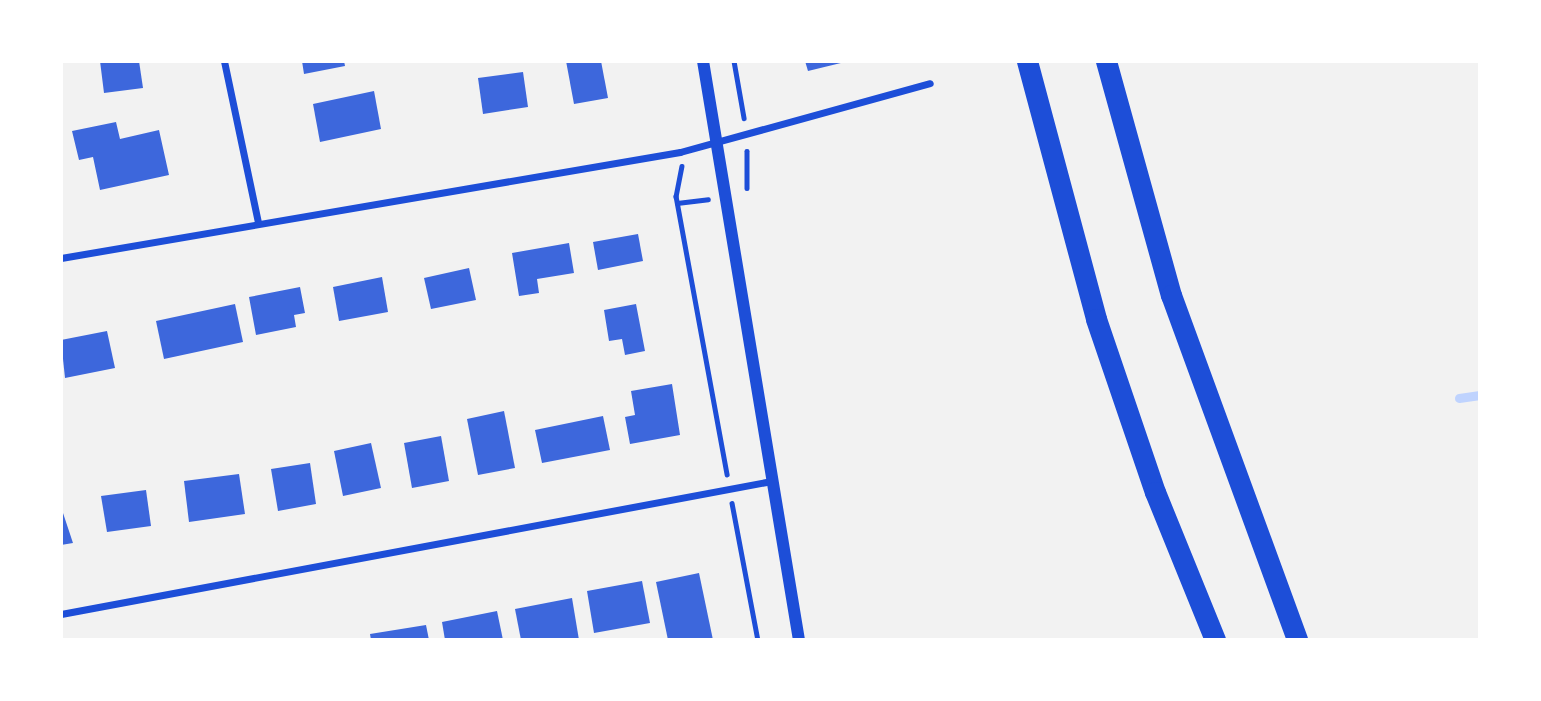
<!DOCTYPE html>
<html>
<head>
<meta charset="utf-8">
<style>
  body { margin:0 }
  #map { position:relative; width:1541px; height:701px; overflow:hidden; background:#f2f2f2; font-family:Overpass,sans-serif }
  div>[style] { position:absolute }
  .stream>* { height:9px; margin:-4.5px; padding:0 4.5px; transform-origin:4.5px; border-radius:4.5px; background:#bfd3fe }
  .building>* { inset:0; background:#3d67dc }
  .path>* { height:4.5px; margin:-2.25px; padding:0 2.25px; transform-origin:2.25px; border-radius:2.25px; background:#1d4ed8 }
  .minor>* { height:7px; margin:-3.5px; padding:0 3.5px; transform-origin:3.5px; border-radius:3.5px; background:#1d4ed8 }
  .tertiary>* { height:12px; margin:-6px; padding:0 6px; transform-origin:6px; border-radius:6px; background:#1d4ed8 }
  .motorway>* { height:21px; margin:-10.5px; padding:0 10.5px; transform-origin:10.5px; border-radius:10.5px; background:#1d4ed8 }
  span { translate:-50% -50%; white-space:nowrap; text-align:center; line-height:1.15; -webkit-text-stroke:7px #fff; paint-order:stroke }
  .frame { position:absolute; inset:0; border:63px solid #fff; pointer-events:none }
</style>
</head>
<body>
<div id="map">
  <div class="stream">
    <div style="left:1459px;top:398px;width:21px;rotate:-8deg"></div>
  </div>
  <div class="building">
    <div style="clip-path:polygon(100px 61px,139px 61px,143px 88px,104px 93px)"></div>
    <div style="clip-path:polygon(302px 61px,344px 61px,345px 66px,304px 74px)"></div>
    <div style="clip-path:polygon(566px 61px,601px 61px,608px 98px,574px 104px)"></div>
    <div style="clip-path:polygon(805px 61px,845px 61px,845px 62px,808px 71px)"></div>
    <div style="clip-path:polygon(523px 72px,528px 107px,483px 114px,478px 78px)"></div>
    <div style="clip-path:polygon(374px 91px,381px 129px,320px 142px,313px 104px)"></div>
    <div style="clip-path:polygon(116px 122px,120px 139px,159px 130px,169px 175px,100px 190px,93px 157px,79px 160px,72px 131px)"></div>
    <div style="clip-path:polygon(638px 234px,643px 261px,598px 270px,593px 242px)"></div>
    <div style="clip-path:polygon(569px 243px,574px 273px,537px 279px,539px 293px,519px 296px,512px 253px)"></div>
    <div style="clip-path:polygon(469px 268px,476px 300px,431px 309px,424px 278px)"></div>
    <div style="clip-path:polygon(382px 277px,388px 312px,339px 321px,333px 287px)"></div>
    <div style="clip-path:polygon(300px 287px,305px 313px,294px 315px,296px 327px,256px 335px,249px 297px)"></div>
    <div style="clip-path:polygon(235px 304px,243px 342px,164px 359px,156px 321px)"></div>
    <div style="clip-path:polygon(636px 304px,645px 351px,625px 355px,622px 339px,609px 341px,604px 310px)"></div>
    <div style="clip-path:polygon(107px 331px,115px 368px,65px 378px,61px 340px)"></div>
    <div style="clip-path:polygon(672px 384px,680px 435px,630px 444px,625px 417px,635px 415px,631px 391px)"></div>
    <div style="clip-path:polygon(504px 411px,515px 468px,478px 475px,467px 419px)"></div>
    <div style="clip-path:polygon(603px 416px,610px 450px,542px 463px,535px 430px)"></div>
    <div style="clip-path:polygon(441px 436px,449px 481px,412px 488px,404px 443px)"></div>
    <div style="clip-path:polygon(371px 443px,381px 488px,343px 496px,334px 451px)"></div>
    <div style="clip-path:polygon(310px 463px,316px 504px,278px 511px,271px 469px)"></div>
    <div style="clip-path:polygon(239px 474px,245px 514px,189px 522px,184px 481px)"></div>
    <div style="clip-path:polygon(146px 490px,151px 526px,107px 532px,101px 496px)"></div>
    <div style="clip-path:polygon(61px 507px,73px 543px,61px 545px)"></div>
    <div style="clip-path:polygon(699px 573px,713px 640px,668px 640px,656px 582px)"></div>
    <div style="clip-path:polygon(642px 581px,650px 623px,594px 633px,587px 591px)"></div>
    <div style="clip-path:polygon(572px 598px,579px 640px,521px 640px,515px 609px)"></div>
    <div style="clip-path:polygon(497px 611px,503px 640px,445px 640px,442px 622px)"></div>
    <div style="clip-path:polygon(426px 625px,429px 640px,371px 640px,370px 634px)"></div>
  </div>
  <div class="path">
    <div style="left:734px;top:61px;width:58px;rotate:80deg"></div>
    <div style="left:747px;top:151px;width:37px;rotate:90deg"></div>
    <div style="left:682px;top:166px;width:31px;rotate:101deg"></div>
    <div style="left:676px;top:196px;width:283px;rotate:79.6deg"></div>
    <div style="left:677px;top:203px;width:31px;rotate:-7deg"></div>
    <div style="left:732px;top:503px;width:139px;rotate:79.3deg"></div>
  </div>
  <div class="minor">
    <div style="left:224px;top:61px;width:165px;rotate:78.1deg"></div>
    <div style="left:61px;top:258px;width:628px;rotate:-9.72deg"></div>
    <div style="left:680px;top:152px;width:259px;rotate:-15.4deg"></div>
    <div style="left:61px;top:614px;width:723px;rotate:-10.6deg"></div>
  </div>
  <div class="tertiary">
    <div style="left:703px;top:61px;width:587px;rotate:80.59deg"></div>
  </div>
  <div class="motorway">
    <div style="left:1027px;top:61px;width:267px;rotate:75deg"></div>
    <div style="left:1096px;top:319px;width:183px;rotate:71.2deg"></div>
    <div style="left:1155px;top:492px;width:160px;rotate:67.9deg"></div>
    <div style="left:1106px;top:61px;width:243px;rotate:74.5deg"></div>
    <div style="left:1171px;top:295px;width:367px;rotate:69.9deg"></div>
  </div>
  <div class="frame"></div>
</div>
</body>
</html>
